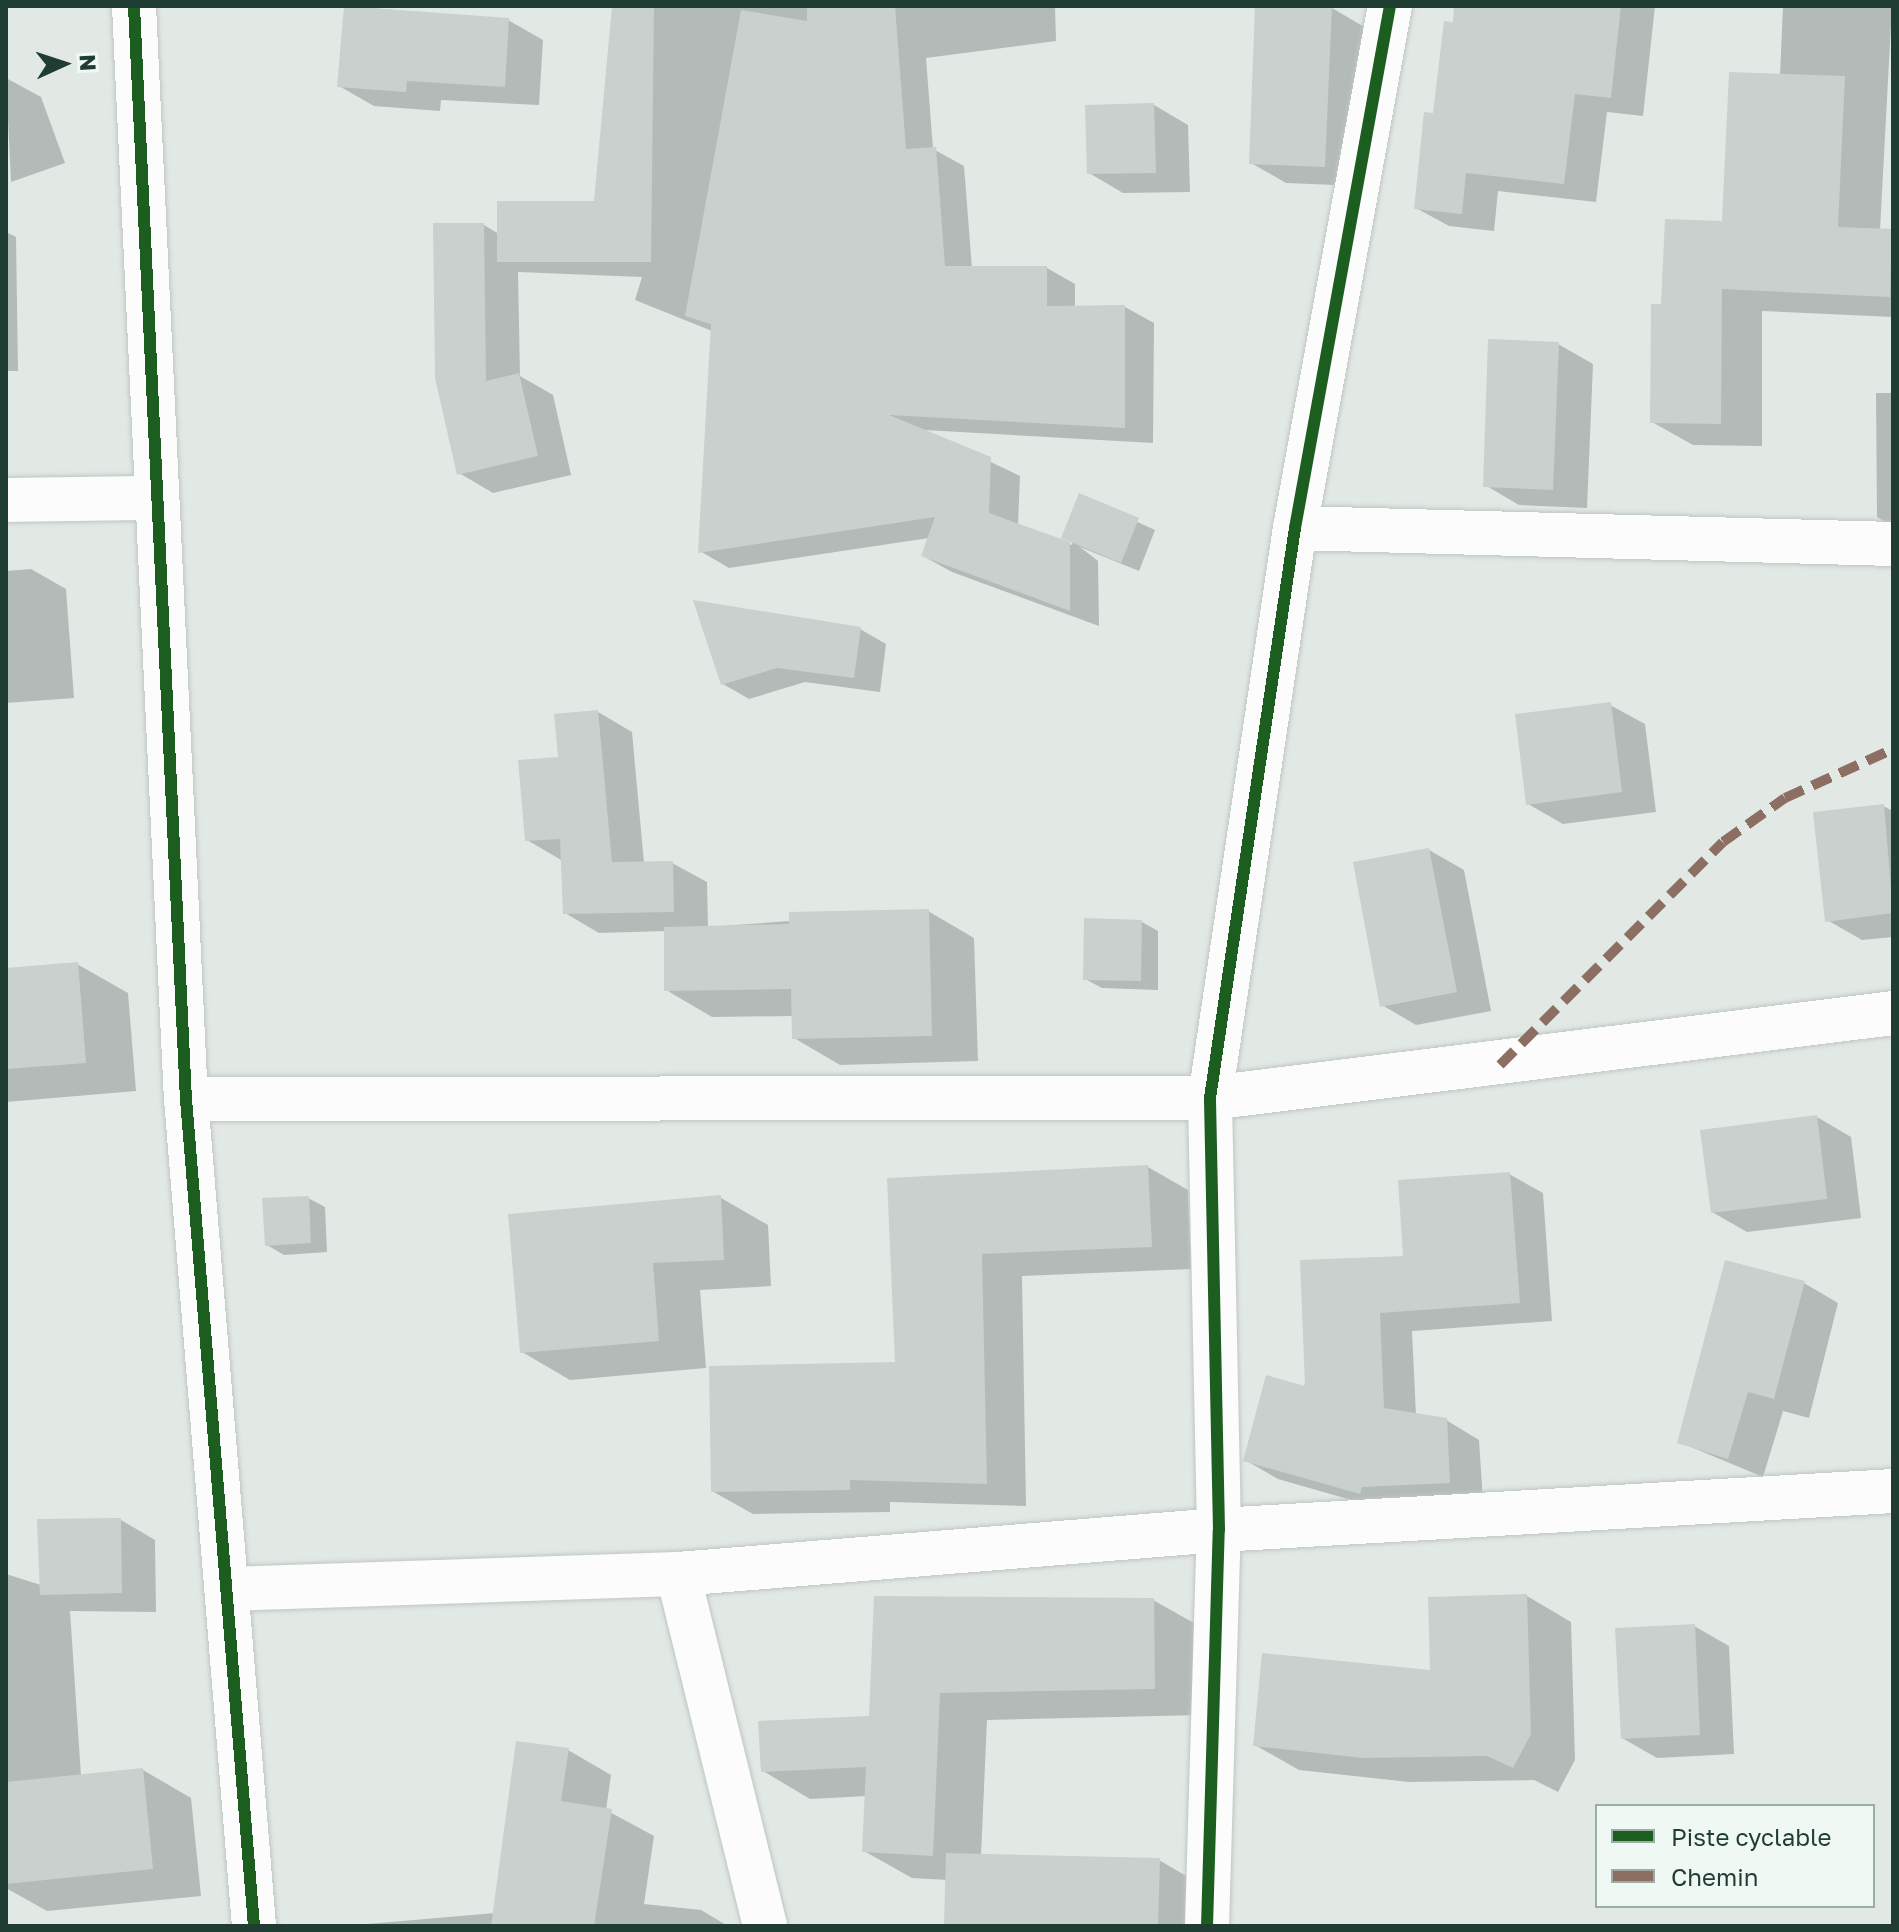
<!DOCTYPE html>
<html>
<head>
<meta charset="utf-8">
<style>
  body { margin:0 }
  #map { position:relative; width:1899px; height:1932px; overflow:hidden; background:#e2e9e5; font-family:"Golos Text",sans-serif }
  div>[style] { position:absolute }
  .shadow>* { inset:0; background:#0003 }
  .building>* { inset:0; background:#c9d0cd }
  .roads { filter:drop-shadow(0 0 2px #bfc6c2) drop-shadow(0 0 2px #bfc6c2) }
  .street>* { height:44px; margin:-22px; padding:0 22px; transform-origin:22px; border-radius:22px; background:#fbfcfb }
  .quiet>* { height:10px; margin-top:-5px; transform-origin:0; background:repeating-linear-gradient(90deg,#8d6e63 0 20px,transparent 0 30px) }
  .cycleway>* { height:12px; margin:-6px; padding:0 6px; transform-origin:6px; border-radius:6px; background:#1b5e20 }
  span { translate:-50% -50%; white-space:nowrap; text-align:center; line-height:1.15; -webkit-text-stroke:6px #f0f8f3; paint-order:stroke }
  .frame { position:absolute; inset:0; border:8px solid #1f3d33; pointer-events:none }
  .legend { position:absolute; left:1595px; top:1804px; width:280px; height:104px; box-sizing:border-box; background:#f0f8f3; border:2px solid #9cada6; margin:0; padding:10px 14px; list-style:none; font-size:24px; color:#1f3d33 }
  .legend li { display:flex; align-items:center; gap:16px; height:40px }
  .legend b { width:40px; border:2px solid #9cada6 }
  .north { position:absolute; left:24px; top:24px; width:80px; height:80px; -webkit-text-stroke:6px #f0f8f3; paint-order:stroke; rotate:87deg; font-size:22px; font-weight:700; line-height:32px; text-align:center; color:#1f3d33 }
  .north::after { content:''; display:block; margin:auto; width:28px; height:36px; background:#1f3d33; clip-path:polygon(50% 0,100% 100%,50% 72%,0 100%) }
</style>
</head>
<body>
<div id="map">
  <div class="shadow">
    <div style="clip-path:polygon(346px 6px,508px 20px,543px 40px,539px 105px,441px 100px,440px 111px,374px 106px,339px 86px)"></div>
    <div style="clip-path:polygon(614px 6px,1055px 6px,1056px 41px,926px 58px,933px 149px,964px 166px,972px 268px,1047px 268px,1075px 284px,1075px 308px,1125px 307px,1154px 323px,1153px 443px,924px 430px,1020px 476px,1018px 525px,1072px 545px,1080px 496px,1155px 530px,1139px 571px,1080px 547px,1098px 561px,1099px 626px,952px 572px,923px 556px,929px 538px,729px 568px,700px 551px,712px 331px,635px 300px,642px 277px,518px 272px,520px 376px,553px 395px,571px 475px,493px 493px,459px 473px,484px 225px,499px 234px,596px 203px)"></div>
    <div style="clip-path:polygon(1257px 6px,1332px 8px,1366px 28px,1359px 186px,1286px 183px,1251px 163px)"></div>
    <div style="clip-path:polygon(1456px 6px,1655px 6px,1643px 116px,1607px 112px,1596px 202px,1498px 191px,1494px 231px,1449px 226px,1416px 208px)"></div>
    <div style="clip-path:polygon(1783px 6px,1892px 6px,1880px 230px,1893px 232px,1893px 317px,1762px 311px,1762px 446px,1693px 445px,1652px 422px,1663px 306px,1724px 223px,1780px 76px)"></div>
    <div style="clip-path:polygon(6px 78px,41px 97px,65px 163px,11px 182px)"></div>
    <div style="clip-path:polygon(1154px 105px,1188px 125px,1190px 192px,1123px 193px,1089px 173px)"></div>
    <div style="clip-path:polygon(6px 232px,16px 237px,18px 371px,6px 371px)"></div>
    <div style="clip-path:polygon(1558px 344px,1593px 364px,1587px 508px,1519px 505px,1485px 485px)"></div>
    <div style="clip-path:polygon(1876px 393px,1893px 393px,1893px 527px,1877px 517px)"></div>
    <div style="clip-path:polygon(31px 569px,66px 589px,74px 698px,6px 703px,6px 571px)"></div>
    <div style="clip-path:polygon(860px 629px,886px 644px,880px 692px,805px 682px,749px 699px,723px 684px)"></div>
    <div style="clip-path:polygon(1610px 705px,1645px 724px,1656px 812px,1563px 824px,1528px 804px)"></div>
    <div style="clip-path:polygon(598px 712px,632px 732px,644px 863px,672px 863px,707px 882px,708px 927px,928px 911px,974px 938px,978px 1061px,840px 1065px,794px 1038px,793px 1016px,712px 1017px,666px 990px,666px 931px,599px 933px,565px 913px,563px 861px,527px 840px,560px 758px)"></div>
    <div style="clip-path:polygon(1883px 806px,1893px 811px,1893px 937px,1862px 940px,1827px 920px)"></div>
    <div style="clip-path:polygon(1429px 850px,1464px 870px,1491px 1011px,1416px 1025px,1382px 1005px)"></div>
    <div style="clip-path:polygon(1142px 922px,1158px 931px,1158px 990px,1102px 988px,1085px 979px)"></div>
    <div style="clip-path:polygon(77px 964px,128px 993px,136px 1091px,6px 1102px,6px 970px)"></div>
    <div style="clip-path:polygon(1817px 1117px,1851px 1137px,1861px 1218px,1747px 1232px,1712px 1212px)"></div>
    <div style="clip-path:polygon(1148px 1167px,1188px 1190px,1191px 1269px,1022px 1276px,1026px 1506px,890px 1502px,890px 1512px,753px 1514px,712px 1491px,897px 1364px,889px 1180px)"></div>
    <div style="clip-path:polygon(1509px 1174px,1543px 1193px,1552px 1321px,1412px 1331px,1416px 1415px,1446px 1420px,1479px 1440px,1483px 1501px,1393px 1512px,1278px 1479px,1245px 1460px,1405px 1258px)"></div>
    <div style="clip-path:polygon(308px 1198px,325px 1207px,327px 1252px,284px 1255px,267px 1245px)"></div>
    <div style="clip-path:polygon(721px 1198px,768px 1225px,771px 1286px,700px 1290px,706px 1368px,570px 1380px,522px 1352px)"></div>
    <div style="clip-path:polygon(1804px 1283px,1838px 1303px,1809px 1418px,1783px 1411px,1763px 1477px,1679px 1442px)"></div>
    <div style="clip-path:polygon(121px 1520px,155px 1540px,156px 1612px,70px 1611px,81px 1776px,143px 1770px,191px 1798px,201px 1896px,47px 1911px,6px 1888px,6px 1574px,41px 1585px)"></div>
    <div style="clip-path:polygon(1527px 1596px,1571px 1622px,1575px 1760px,1558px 1792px,1534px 1780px,1409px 1782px,1299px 1770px,1255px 1745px,1432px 1672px)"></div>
    <div style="clip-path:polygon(1153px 1600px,1201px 1627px,1202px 1715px,987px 1720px,981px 1856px,1159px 1860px,1210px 1890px,1209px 1926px,947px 1926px,948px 1880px,912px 1878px,864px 1851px,867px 1796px,810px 1799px,763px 1771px,870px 1718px)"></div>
    <div style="clip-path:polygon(1694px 1626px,1729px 1646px,1734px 1754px,1657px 1758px,1622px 1738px)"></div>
    <div style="clip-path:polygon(568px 1750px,611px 1775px,606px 1810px,654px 1836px,644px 1904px,701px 1910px,728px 1926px,344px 1926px,495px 1913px)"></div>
  </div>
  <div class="building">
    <div style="clip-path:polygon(344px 6px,509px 18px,505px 87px,407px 81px,406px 92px,337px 87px)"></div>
    <div style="clip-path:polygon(612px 6px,654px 6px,651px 262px,497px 262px,497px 201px,594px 201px)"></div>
    <div style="clip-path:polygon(807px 6px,895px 6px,906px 149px,936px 147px,945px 266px,1047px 266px,1047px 306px,1125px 305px,1125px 428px,889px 415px,991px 457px,989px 513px,1070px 542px,1070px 611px,921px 556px,935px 517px,698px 553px,711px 324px,685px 316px,741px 10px,807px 21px)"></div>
    <div style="clip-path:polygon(1255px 6px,1332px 6px,1325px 167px,1249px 164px)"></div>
    <div style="clip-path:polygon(1454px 6px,1621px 6px,1611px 98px,1575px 94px,1564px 184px,1466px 173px,1462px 214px,1414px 209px,1424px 112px,1433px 113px,1444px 21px,1453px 22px)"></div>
    <div style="clip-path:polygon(1729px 72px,1845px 76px,1838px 227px,1892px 229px,1890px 297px,1722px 289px,1721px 424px,1650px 423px,1651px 304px,1661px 304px,1665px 219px,1722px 221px)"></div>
    <div style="clip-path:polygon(1154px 103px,1156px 173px,1087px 174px,1085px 105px)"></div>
    <div style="clip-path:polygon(433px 223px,484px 223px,486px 381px,519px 373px,538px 456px,457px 475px,435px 378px)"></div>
    <div style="clip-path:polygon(1488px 339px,1559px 342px,1553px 490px,1483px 487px)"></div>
    <div style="clip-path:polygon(1079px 493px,1139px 518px,1121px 563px,1061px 538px)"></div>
    <div style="clip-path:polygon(693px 600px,861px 627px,854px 678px,777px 668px,721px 685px)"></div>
    <div style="clip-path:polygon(1611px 702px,1622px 792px,1526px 805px,1515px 714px)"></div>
    <div style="clip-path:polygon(598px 710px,612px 862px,673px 861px,674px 912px,563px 914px,560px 839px,525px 841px,518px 760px,558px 757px,554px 714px)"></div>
    <div style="clip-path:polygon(1884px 804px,1893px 913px,1825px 922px,1813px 812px)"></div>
    <div style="clip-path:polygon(1429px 848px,1457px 992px,1380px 1007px,1353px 862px)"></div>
    <div style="clip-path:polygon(929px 909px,932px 1036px,792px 1039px,791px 989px,664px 991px,664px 927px,789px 924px,789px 912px)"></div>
    <div style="clip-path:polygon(1084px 918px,1142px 920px,1141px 981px,1083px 980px)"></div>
    <div style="clip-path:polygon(78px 962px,86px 1063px,6px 1069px,6px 968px)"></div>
    <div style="clip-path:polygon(1817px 1115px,1827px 1199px,1711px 1213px,1700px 1130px)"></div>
    <div style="clip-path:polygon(1148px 1165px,1152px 1247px,982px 1254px,987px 1484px,850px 1480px,850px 1490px,711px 1492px,709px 1366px,895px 1362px,887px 1178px)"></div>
    <div style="clip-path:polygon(1510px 1172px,1520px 1303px,1380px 1313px,1384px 1408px,1447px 1418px,1450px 1483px,1362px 1487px,1360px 1494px,1243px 1461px,1266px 1375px,1305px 1386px,1300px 1260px,1403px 1256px,1398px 1180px)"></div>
    <div style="clip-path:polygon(721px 1195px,724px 1260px,653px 1263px,659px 1341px,520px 1353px,508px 1214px)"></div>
    <div style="clip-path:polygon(309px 1196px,311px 1243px,265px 1246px,262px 1198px)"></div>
    <div style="clip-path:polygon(1725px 1260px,1805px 1281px,1774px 1399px,1748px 1392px,1728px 1459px,1677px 1443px)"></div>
    <div style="clip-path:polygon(121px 1518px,122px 1593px,40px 1595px,37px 1519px)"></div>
    <div style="clip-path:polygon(1527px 1594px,1531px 1734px,1513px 1768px,1487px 1756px,1363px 1758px,1253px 1746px,1262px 1653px,1430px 1670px,1428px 1597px)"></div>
    <div style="clip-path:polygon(874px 1596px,1154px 1598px,1155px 1689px,940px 1693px,933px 1856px,862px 1852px,866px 1767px,761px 1772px,758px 1721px,869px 1716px)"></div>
    <div style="clip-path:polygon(1695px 1624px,1700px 1735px,1621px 1739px,1615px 1628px)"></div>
    <div style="clip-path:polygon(516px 1741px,569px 1748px,561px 1801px,612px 1809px,594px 1926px,491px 1926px)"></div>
    <div style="clip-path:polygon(143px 1768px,153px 1869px,6px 1884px,6px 1782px)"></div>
    <div style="clip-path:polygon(946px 1853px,1160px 1858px,1158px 1926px,944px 1926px)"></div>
  </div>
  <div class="roads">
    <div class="street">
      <div style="left:134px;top:6px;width:1094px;rotate:87.28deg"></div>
      <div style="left:186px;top:1099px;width:830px;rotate:85.3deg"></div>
      <div style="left:6px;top:500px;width:149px;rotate:-0.8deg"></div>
      <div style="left:1295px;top:528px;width:598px;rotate:1.53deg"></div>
      <div style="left:186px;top:1099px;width:1024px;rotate:-0.06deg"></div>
      <div style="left:1210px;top:1098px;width:688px;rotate:-7.09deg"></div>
      <div style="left:678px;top:1574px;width:363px;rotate:76.1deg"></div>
      <div style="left:227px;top:1589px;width:451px;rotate:-1.9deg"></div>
      <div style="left:678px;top:1574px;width:543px;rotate:-4.65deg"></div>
      <div style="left:1219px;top:1530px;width:675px;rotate:-3.31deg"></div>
      <div style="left:1207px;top:1926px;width:396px;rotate:-88.3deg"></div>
      <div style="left:1219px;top:1530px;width:432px;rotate:-91.2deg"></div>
      <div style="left:1210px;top:1098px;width:576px;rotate:-81.52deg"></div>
      <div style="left:1295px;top:528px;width:531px;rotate:-79.69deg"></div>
    </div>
  </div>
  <div class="quiet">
    <div style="left:1500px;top:1065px;width:315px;rotate:-45deg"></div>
    <div style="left:1723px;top:842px;width:76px;rotate:-35.4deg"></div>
    <div style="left:1785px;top:798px;width:119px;rotate:-24.4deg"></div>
  </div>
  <div class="cycleway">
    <div style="left:134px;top:6px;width:1094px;rotate:87.28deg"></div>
    <div style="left:186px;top:1099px;width:830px;rotate:85.3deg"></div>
    <div style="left:1207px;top:1926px;width:396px;rotate:-88.3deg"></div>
    <div style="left:1219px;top:1530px;width:432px;rotate:-91.2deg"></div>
    <div style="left:1210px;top:1098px;width:576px;rotate:-81.52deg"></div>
    <div style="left:1295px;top:528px;width:531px;rotate:-79.69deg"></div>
  </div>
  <div class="frame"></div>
  <ul class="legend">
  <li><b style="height:10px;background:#1b5e20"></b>Piste cyclable</li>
  <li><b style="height:10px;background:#8d6e63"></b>Chemin</li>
  </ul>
  <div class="north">N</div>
</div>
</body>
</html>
